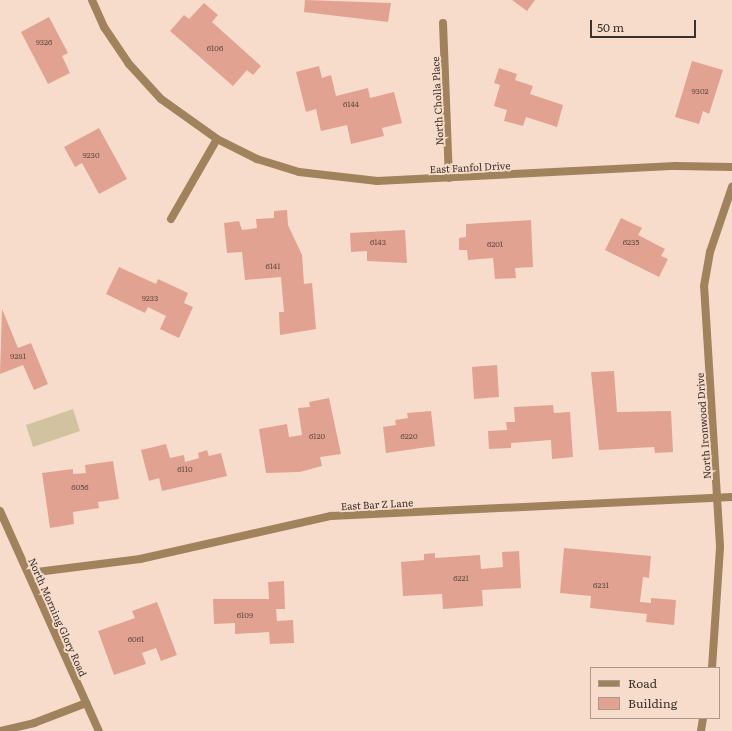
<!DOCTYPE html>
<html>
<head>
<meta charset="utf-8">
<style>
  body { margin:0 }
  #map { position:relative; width:732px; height:731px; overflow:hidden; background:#f7dccc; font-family:Literata,serif }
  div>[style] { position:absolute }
  .green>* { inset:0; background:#d1c39f }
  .building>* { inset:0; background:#e2a291 }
  .minor>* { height:8px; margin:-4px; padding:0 4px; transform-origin:4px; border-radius:4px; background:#a0825d }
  span { translate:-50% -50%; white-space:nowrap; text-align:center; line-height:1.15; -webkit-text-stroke:4px #f7dccc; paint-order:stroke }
  .number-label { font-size:8px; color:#664e44 }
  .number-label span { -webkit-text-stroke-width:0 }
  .street-label { font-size:10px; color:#3c322b }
  .legend { position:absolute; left:590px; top:667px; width:130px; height:52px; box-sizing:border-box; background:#f7dccc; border:1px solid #ac988c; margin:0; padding:5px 7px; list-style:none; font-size:12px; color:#3c322b }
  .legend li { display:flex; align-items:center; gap:8px; height:20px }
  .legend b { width:20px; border:1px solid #ac988c }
  .scale { position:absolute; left:590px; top:20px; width:106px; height:18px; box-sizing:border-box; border:2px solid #3c322b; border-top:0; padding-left:5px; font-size:12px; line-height:14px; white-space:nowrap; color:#3c322b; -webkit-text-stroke:3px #f7dccc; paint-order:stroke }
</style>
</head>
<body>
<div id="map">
  <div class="green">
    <div style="clip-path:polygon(73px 409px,80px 431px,33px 447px,26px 425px)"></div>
  </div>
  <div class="building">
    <div style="clip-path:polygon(305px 0,391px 3px,388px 22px,304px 12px)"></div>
    <div style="clip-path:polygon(512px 0,535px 0,527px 11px)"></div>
    <div style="clip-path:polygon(204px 3px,218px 15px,212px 22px,261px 66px,253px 75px,247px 70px,233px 86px,170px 31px,184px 15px,189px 19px)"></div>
    <div style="clip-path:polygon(49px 17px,68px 53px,62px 56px,70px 73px,48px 84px,21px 32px)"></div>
    <div style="clip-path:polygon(692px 61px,723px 70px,709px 114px,703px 111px,699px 124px,675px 117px)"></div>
    <div style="clip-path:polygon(319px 66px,322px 78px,331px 75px,336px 96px,368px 88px,370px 98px,394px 92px,402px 123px,382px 128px,384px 136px,351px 144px,347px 125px,321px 131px,316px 109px,306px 112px,296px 72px)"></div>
    <div style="clip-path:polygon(499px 68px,517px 74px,515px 80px,533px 86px,530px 94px,563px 105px,557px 127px,526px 117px,523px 126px,504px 121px,507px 110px,494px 106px,500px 85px,494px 83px)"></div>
    <div style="clip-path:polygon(99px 128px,127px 179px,99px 194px,82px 163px,75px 167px,64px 147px)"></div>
    <div style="clip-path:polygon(287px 210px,288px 225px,302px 255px,304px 284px,312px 283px,316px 329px,280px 335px,279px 312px,284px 312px,281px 277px,245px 280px,242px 252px,227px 253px,224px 223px,239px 221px,242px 230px,257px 228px,256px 219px,274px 218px,274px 211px)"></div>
    <div style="clip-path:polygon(621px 218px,642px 228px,638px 235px,665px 249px,661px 256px,668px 259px,659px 277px,605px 250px)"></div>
    <div style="clip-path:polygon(531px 220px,533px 267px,515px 268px,516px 278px,495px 279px,493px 258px,468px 260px,467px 250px,459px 250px,459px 238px,466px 237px,466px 224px)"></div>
    <div style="clip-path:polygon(405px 230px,407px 263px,367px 261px,367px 251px,351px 252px,350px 233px)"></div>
    <div style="clip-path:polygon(119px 267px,156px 284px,158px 279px,188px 293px,184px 303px,193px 307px,179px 338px,160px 329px,166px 316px,148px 307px,145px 313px,106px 294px)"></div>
    <div style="clip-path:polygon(2px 309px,18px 348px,31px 343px,48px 384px,34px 390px,23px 365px,0 374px)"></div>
    <div style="clip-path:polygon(497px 365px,499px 397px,474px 399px,472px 367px)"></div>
    <div style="clip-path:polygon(614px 371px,617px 412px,671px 411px,673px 452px,655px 453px,654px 447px,599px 450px,591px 372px)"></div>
    <div style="clip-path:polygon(329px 398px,341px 454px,320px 457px,322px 466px,300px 472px,266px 473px,259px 429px,287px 424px,289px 437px,302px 435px,298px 408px,310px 407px,309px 402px)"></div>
    <div style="clip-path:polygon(553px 405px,554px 413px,570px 412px,573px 457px,552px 459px,551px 440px,511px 443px,511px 448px,489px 449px,488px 431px,507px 430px,506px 422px,515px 422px,514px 407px)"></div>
    <div style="clip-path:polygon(431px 411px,435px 446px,386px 453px,383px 427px,396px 425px,395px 420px,408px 418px,407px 413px)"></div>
    <div style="clip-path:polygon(166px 444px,170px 458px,184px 455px,185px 462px,199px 458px,198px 453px,207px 450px,209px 456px,221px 453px,227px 476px,162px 491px,159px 478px,149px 481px,141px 450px)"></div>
    <div style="clip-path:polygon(113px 461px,119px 499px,98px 502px,99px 508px,73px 512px,74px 524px,50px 528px,42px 473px,73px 469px,73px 474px,86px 473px,85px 465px)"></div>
    <div style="clip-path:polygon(564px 548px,651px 556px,649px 578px,643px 577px,640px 602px,651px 603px,651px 598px,676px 600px,674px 625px,646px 622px,647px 614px,590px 608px,591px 596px,560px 593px)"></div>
    <div style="clip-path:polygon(519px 551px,521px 588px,482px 590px,483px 606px,443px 609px,442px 594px,403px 596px,401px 562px,424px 560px,424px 554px,435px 553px,435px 558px,480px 555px,481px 569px,503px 567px,502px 552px)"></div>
    <div style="clip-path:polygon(284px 581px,285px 609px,276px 609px,277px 621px,293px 620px,294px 643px,270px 644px,269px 632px,235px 634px,235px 623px,214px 624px,213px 599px,269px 599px,268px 582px)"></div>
    <div style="clip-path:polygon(157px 602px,177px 655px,161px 661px,156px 648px,142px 653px,146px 664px,114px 675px,98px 631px,135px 618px,132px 611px)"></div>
  </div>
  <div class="minor">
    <div style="left:92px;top:0;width:30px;rotate:66deg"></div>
    <div style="left:104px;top:27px;width:45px;rotate:56deg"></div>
    <div style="left:129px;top:64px;width:47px;rotate:47.6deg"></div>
    <div style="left:161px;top:99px;width:69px;rotate:35.5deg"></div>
    <div style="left:217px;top:139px;width:45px;rotate:26.6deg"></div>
    <div style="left:257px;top:159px;width:44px;rotate:17.2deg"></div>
    <div style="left:299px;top:172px;width:79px;rotate:6.6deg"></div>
    <div style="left:377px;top:181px;width:299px;rotate:-2.9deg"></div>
    <div style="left:676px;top:166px;width:56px;rotate:1deg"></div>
    <div style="left:443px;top:23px;width:155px;rotate:87.8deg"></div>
    <div style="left:171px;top:219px;width:92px;rotate:-60.1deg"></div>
    <div style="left:0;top:511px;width:241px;rotate:65.8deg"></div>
    <div style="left:29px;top:573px;width:112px;rotate:-7.2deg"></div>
    <div style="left:140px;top:559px;width:196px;rotate:-12.7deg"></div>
    <div style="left:331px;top:516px;width:401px;rotate:-2.7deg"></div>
    <div style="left:712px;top:668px;width:122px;rotate:-86.2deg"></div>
    <div style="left:720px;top:546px;width:260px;rotate:-93.5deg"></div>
    <div style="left:704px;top:286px;width:35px;rotate:-80deg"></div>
    <div style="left:710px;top:252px;width:69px;rotate:-71.3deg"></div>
    <div style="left:0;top:731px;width:35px;rotate:-13deg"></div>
    <div style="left:34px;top:723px;width:56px;rotate:-21deg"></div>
    <div style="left:701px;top:731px;width:13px;rotate:-81deg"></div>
  </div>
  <div class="number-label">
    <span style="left:44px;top:42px">9326</span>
    <span style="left:215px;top:48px">6106</span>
    <span style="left:700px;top:91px">9302</span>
    <span style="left:351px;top:104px">6144</span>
    <span style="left:91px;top:155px">9230</span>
    <span style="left:378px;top:242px">6143</span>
    <span style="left:631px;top:242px">6235</span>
    <span style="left:495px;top:244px">6201</span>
    <span style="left:273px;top:266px">6141</span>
    <span style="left:150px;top:298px">9233</span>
    <span style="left:18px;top:356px">9281</span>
    <span style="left:317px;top:436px">6120</span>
    <span style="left:409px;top:436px">6220</span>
    <span style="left:185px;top:469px">6110</span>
    <span style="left:80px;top:487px">6056</span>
    <span style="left:461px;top:578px">6221</span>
    <span style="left:601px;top:585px">6231</span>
    <span style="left:245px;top:615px">6109</span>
    <span style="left:136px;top:639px">6061</span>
  </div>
  <div class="street-label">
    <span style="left:437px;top:101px;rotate:-93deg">North Cholla Place</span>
    <span style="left:470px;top:167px;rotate:-3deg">East Fanfol Drive</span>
    <span style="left:703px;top:426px;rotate:-94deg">North Ironwood Drive</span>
    <span style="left:377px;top:504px;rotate:-3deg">East Bar Z Lane</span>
    <span style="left:58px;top:617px;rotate:66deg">North Morning Glory Road</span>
  </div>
  <ul class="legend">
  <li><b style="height:5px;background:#a0825d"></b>Road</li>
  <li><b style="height:11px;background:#e2a291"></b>Building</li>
  </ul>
  <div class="scale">50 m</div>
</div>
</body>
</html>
